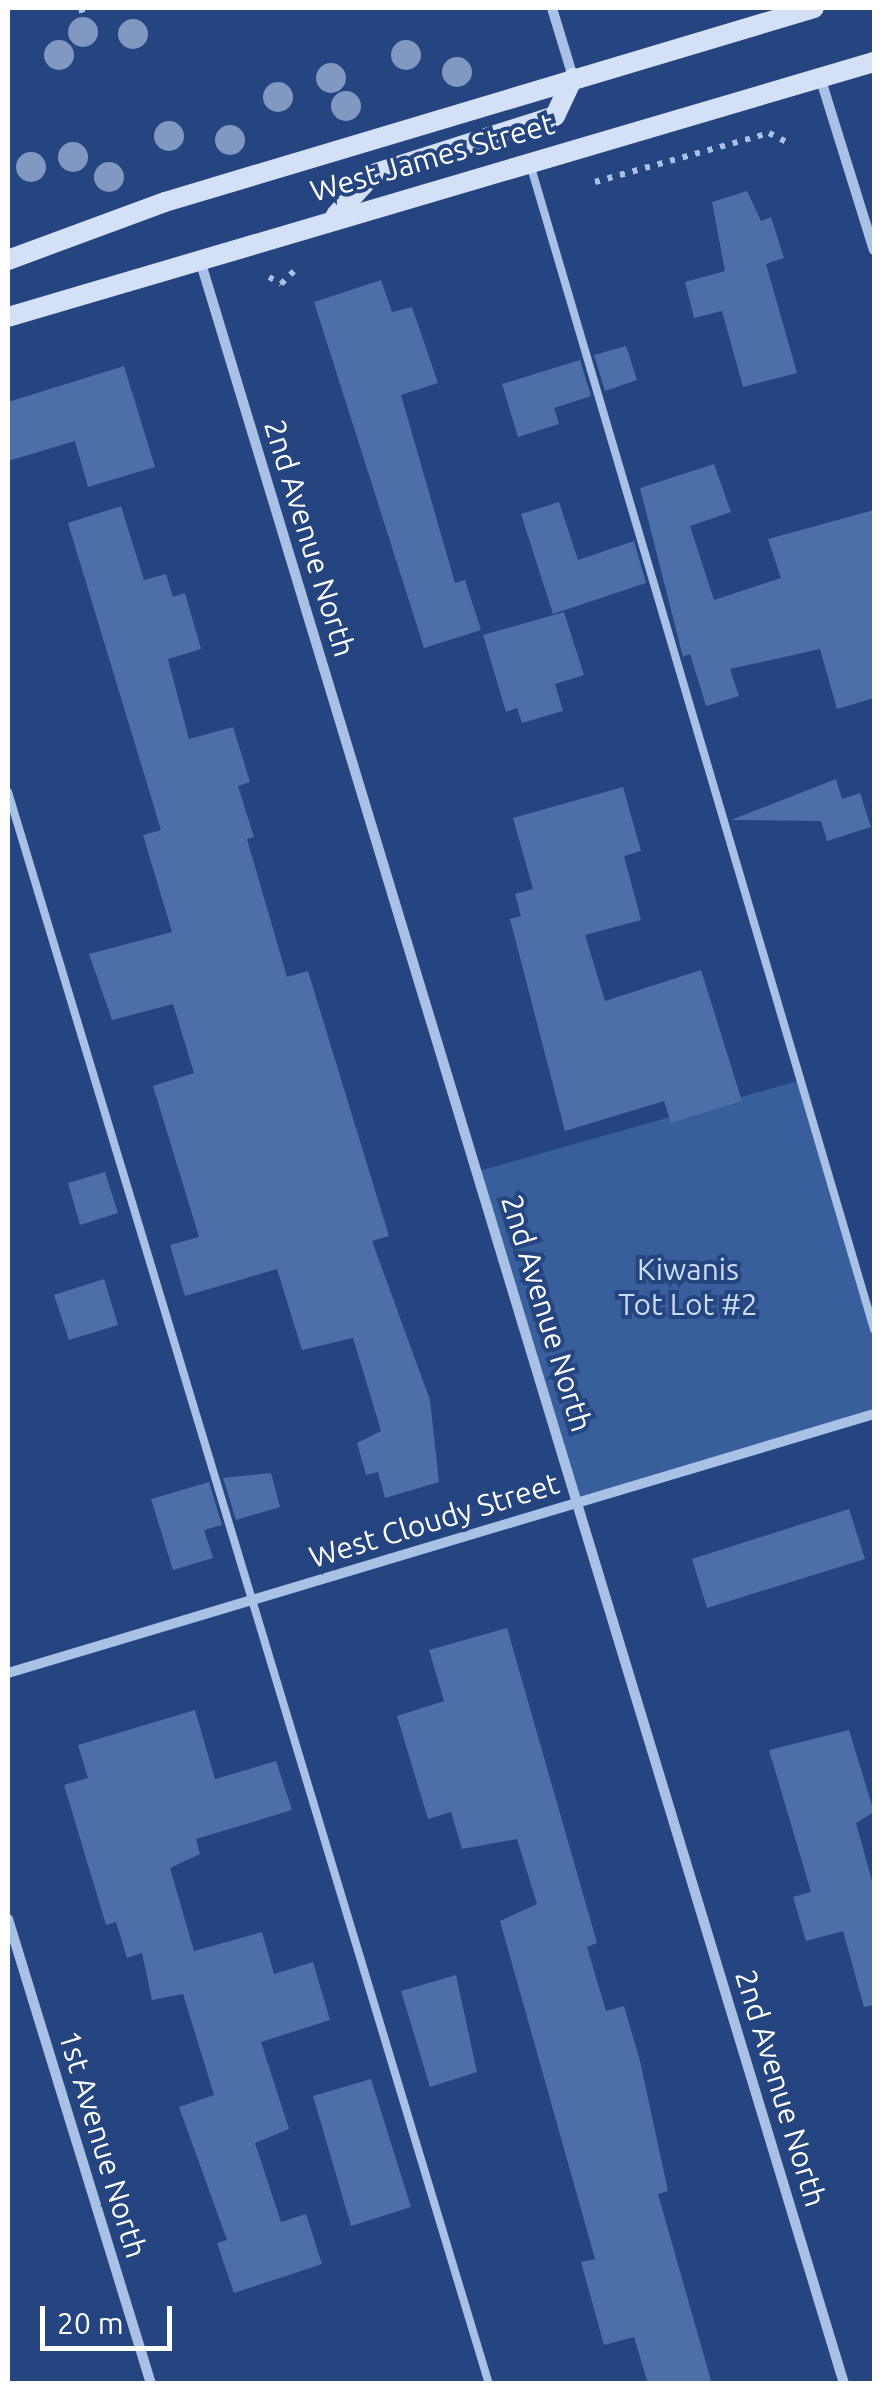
<!DOCTYPE html>
<html>
<head>
<meta charset="utf-8">
<style>
  body { margin:0 }
  #map { position:relative; width:882px; height:2391px; overflow:hidden; background:#24457f; font-family:Ubuntu,sans-serif }
  div>[style] { position:absolute }
  .green>* { inset:0; background:#385e9c }
  .building>* { inset:0; background:#4c6fa8 }
  .path>* { height:6px; margin-top:-3px; transform-origin:0; background:repeating-linear-gradient(90deg,#aac1e6 0 5px,transparent 0 13px) }
  .lane>* { height:8px; margin:-4px; padding:0 4px; transform-origin:4px; border-radius:4px; background:#aac1e6 }
  .street>* { height:10px; margin:-5px; padding:0 5px; transform-origin:5px; border-radius:5px; background:#aac1e6 }
  .secondary>* { height:20px; margin:-10px; padding:0 10px; transform-origin:10px; border-radius:10px; background:#d4e0f5 }
  .trees>* { width:30px; height:30px; margin:-15px; border-radius:50%; background:#8198c0 }
  span { translate:-50% -50%; white-space:nowrap; text-align:center; line-height:1.15; -webkit-text-stroke:8px #24457f; paint-order:stroke }
  .street-label { font-size:30px; color:#fff }
  .park-label { font-size:30px; color:#cddcf5 }
  .frame { position:absolute; inset:0; border:10px solid #fff; pointer-events:none }
  .scale { position:absolute; left:40px; top:2306px; width:132px; height:45px; box-sizing:border-box; border:5px solid #fff; border-top:0; padding-left:12px; font-size:30px; line-height:35px; white-space:nowrap; color:#fff; -webkit-text-stroke:8px #24457f; paint-order:stroke }
</style>
</head>
<body>
<div id="map">
  <div class="green">
    <div style="clip-path:polygon(801px 1080px,874px 1329px,874px 1414px,579px 1502px,479px 1171px)"></div>
  </div>
  <div class="building">
    <div style="clip-path:polygon(747px 191px,761px 221px,771px 217px,784px 258px,766px 264px,797px 373px,743px 387px,722px 311px,694px 318px,685px 282px,725px 271px,712px 202px)"></div>
    <div style="clip-path:polygon(381px 280px,392px 312px,412px 307px,438px 383px,401px 395px,455px 583px,465px 580px,481px 630px,424px 648px,314px 302px)"></div>
    <div style="clip-path:polygon(626px 346px,637px 380px,605px 391px,594px 355px)"></div>
    <div style="clip-path:polygon(580px 360px,591px 396px,554px 408px,559px 424px,518px 437px,502px 384px)"></div>
    <div style="clip-path:polygon(124px 366px,155px 467px,88px 487px,75px 441px,8px 461px,8px 402px)"></div>
    <div style="clip-path:polygon(714px 464px,731px 512px,690px 526px,714px 600px,781px 578px,768px 539px,874px 510px,874px 698px,837px 709px,820px 649px,730px 669px,739px 696px,706px 706px,690px 654px,683px 657px,640px 488px)"></div>
    <div style="clip-path:polygon(559px 502px,578px 560px,634px 541px,646px 583px,553px 614px,521px 514px)"></div>
    <div style="clip-path:polygon(121px 506px,144px 580px,166px 574px,173px 597px,185px 593px,201px 649px,168px 659px,189px 739px,233px 727px,250px 782px,238px 786px,254px 837px,247px 839px,287px 977px,308px 971px,389px 1236px,372px 1241px,430px 1400px,439px 1482px,385px 1498px,378px 1472px,366px 1475px,357px 1443px,381px 1431px,353px 1338px,302px 1350px,277px 1269px,185px 1296px,170px 1245px,199px 1237px,153px 1086px,194px 1073px,173px 1004px,112px 1020px,89px 954px,172px 932px,143px 835px,161px 830px,68px 523px)"></div>
    <div style="clip-path:polygon(564px 612px,584px 675px,555px 684px,563px 711px,522px 723px,517px 708px,506px 712px,483px 635px)"></div>
    <div style="clip-path:polygon(836px 779px,842px 799px,860px 793px,871px 827px,827px 841px,821px 821px,731px 820px)"></div>
    <div style="clip-path:polygon(623px 787px,641px 851px,624px 856px,641px 920px,585px 935px,605px 1001px,701px 970px,742px 1101px,671px 1123px,664px 1101px,565px 1131px,510px 919px,521px 916px,515px 894px,533px 889px,513px 818px)"></div>
    <div style="clip-path:polygon(105px 1172px,118px 1213px,80px 1225px,68px 1183px)"></div>
    <div style="clip-path:polygon(104px 1279px,118px 1325px,69px 1340px,54px 1295px)"></div>
    <div style="clip-path:polygon(271px 1473px,280px 1507px,236px 1520px,223px 1478px)"></div>
    <div style="clip-path:polygon(209px 1482px,222px 1525px,204px 1530px,213px 1558px,173px 1570px,151px 1499px)"></div>
    <div style="clip-path:polygon(849px 1509px,865px 1559px,707px 1608px,692px 1559px)"></div>
    <div style="clip-path:polygon(507px 1628px,597px 1943px,587px 1947px,606px 2011px,624px 2006px,640px 2061px,668px 2191px,658px 2194px,712px 2384px,648px 2384px,634px 2337px,604px 2345px,581px 2262px,595px 2259px,500px 1921px,537px 1904px,517px 1839px,462px 1849px,451px 1812px,428px 1819px,397px 1716px,444px 1701px,429px 1650px)"></div>
    <div style="clip-path:polygon(195px 1710px,215px 1779px,276px 1761px,292px 1810px,196px 1839px,200px 1854px,170px 1868px,194px 1951px,262px 1932px,274px 1974px,313px 1962px,330px 2020px,261px 2042px,289px 2129px,255px 2143px,281px 2222px,306px 2214px,322px 2264px,234px 2293px,217px 2243px,227px 2240px,179px 2107px,214px 2095px,183px 1994px,152px 2000px,142px 1953px,127px 1958px,116px 1922px,106px 1925px,64px 1785px,88px 1778px,78px 1745px)"></div>
    <div style="clip-path:polygon(849px 1730px,874px 1812px,856px 1823px,874px 1888px,874px 2005px,864px 2007px,843px 1931px,806px 1941px,793px 1897px,811px 1892px,769px 1750px)"></div>
    <div style="clip-path:polygon(456px 1975px,477px 2072px,430px 2087px,401px 1991px)"></div>
    <div style="clip-path:polygon(371px 2079px,411px 2207px,351px 2226px,313px 2096px)"></div>
  </div>
  <div class="path">
    <div style="left:81px;top:8px;width:38px;rotate:73deg"></div>
    <div style="left:595px;top:182px;width:181px;rotate:-15.7deg"></div>
    <div style="left:769px;top:133px;width:25px;rotate:27deg"></div>
    <div style="left:269px;top:277px;width:14px;rotate:30deg"></div>
    <div style="left:281px;top:284px;width:25px;rotate:-45deg"></div>
  </div>
  <div class="lane">
    <div style="left:530px;top:164px;width:1215px;rotate:73.55deg"></div>
    <div style="left:8px;top:792px;width:1663px;rotate:73.19deg"></div>
  </div>
  <div class="street">
    <div style="left:552px;top:8px;width:72px;rotate:73.1deg"></div>
    <div style="left:820px;top:77px;width:181px;rotate:72.7deg"></div>
    <div style="left:200px;top:260px;width:2219px;rotate:73.13deg"></div>
    <div style="left:8px;top:1673px;width:904px;rotate:-16.65deg"></div>
    <div style="left:8px;top:1919px;width:486px;rotate:72.9deg"></div>
  </div>
  <div class="secondary">
    <div style="left:336px;top:215px;width:55px;rotate:-47.9deg"></div>
    <div style="left:373px;top:174px;width:191px;rotate:-17.7deg"></div>
    <div style="left:555px;top:116px;width:42px;rotate:-64.7deg"></div>
    <div style="left:8px;top:260px;width:167px;rotate:-20.3deg"></div>
    <div style="left:165px;top:202px;width:677px;rotate:-16.64deg"></div>
    <div style="left:8px;top:317px;width:903px;rotate:-16.41deg"></div>
  </div>
  <div class="trees">
    <div style="left:83px;top:32px"></div>
    <div style="left:133px;top:34px"></div>
    <div style="left:59px;top:55px"></div>
    <div style="left:406px;top:55px"></div>
    <div style="left:457px;top:72px"></div>
    <div style="left:331px;top:78px"></div>
    <div style="left:278px;top:97px"></div>
    <div style="left:346px;top:106px"></div>
    <div style="left:169px;top:136px"></div>
    <div style="left:230px;top:140px"></div>
    <div style="left:73px;top:157px"></div>
    <div style="left:31px;top:167px"></div>
    <div style="left:109px;top:177px"></div>
  </div>
  <div class="street-label">
    <span style="left:432px;top:157px;rotate:-16deg">West James Street</span>
    <span style="left:310px;top:538px;rotate:73deg">2nd Avenue North</span>
    <span style="left:547px;top:1313px;rotate:73deg">2nd Avenue North</span>
    <span style="left:434px;top:1520px;rotate:-17deg">West Cloudy Street</span>
    <span style="left:781px;top:2088px;rotate:73deg">2nd Avenue North</span>
    <span style="left:103px;top:2144px;rotate:73deg">1st Avenue North</span>
  </div>
  <div class="park-label">
    <span style="left:688px;top:1286px">Kiwanis<br>Tot Lot #2</span>
  </div>
  <div class="frame"></div>
  <div class="scale">20 m</div>
</div>
</body>
</html>
